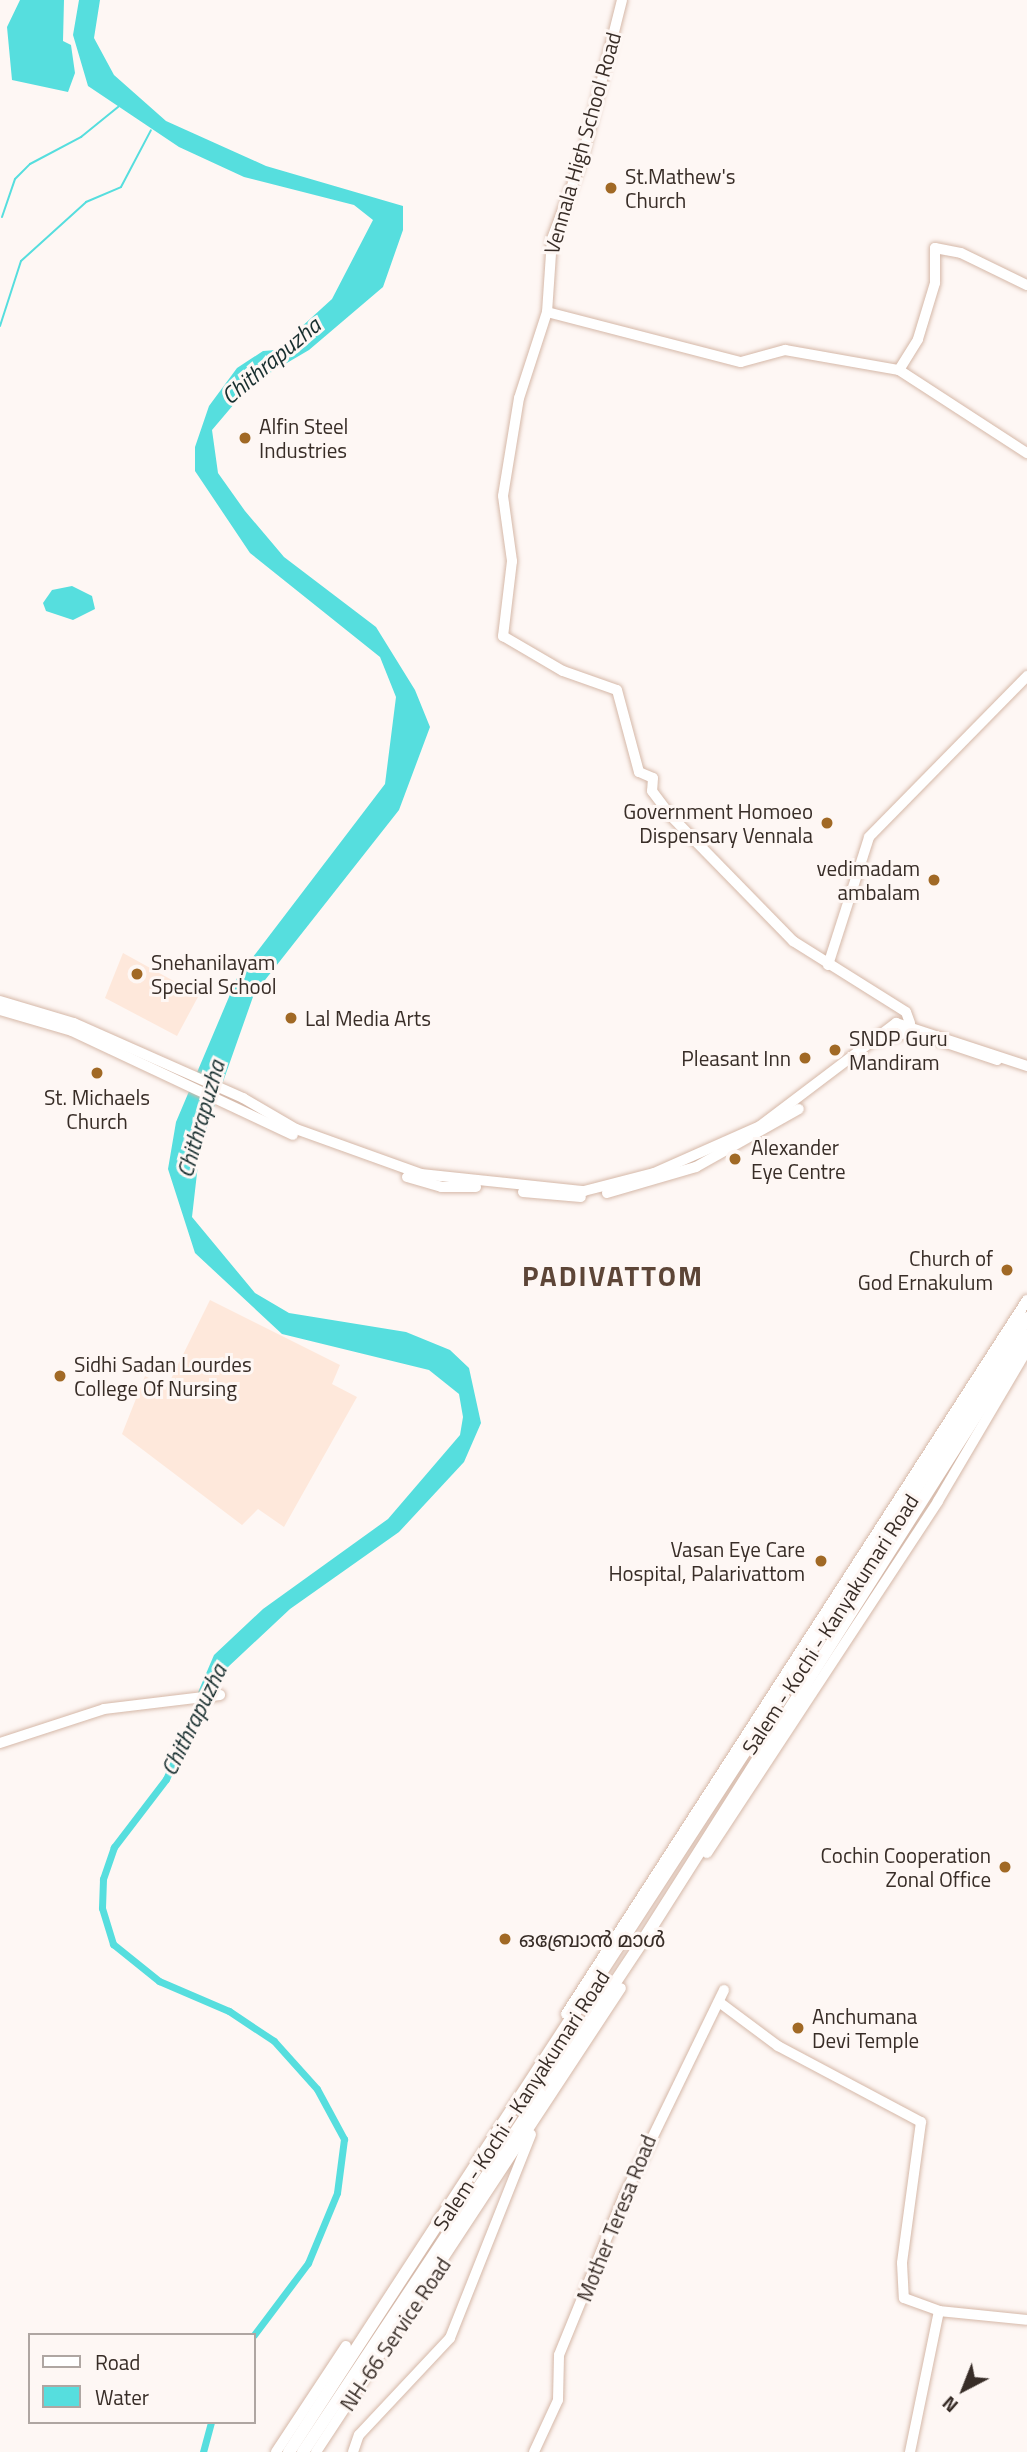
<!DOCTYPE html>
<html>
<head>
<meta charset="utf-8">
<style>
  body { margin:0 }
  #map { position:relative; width:1027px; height:2452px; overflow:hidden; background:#fef7f4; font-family:"Titillium Web","Noto Sans Malayalam",sans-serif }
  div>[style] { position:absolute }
  .built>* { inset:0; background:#fee8db }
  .water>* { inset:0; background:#56dede }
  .stream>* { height:2px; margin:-1px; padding:0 1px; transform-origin:1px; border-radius:1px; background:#56dede }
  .canal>* { height:7px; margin:-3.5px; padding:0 3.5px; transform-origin:3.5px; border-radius:3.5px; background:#56dede }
  .roads { filter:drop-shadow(0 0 2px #d5b8a8) drop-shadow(0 0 2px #d5b8a8) }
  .secondary>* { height:10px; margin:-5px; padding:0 5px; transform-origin:5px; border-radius:5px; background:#fff }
  .primary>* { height:10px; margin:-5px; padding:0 5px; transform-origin:5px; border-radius:5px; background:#fff }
  .highway>* { height:12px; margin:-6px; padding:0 6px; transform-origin:6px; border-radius:6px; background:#fff }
  .dots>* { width:19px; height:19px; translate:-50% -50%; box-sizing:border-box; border:4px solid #fef7f4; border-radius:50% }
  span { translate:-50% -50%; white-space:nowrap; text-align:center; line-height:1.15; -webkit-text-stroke:6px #fef7f4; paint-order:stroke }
  .street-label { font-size:21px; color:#382d27 }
  .poi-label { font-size:21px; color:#382d27 }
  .left { translate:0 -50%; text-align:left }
  .right { translate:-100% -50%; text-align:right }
  .water-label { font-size:23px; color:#182f2f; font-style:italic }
  .district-label { font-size:28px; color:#5d4537; font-weight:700; letter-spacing:2px }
  .legend { position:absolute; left:28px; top:2333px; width:228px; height:91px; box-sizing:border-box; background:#fef7f4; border:2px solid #afa6a2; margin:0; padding:9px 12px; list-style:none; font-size:21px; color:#382d27 }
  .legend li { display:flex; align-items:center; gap:14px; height:35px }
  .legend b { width:35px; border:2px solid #afa6a2 }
  .north { position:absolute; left:929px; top:2354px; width:70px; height:70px; -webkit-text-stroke:5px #fef7f4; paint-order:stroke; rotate:222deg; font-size:19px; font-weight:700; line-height:28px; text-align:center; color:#382d27 }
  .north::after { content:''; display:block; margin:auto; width:24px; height:32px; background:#382d27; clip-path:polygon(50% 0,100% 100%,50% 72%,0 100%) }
</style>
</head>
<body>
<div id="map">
  <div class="built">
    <div style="clip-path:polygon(123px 953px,199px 995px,177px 1036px,105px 998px)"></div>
    <div style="clip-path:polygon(210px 1300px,340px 1365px,332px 1384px,357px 1397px,284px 1527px,258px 1509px,242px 1525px,122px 1434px,145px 1376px,167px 1387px)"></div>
  </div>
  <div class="water">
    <div style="clip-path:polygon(20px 0,64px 0,63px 41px,71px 45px,75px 73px,68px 92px,12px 80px,7px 27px)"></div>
    <div style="clip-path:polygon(79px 0,100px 0,94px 38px,114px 75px,166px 121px,266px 166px,403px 206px,403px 230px,383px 287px,309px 350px,251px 384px,212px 430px,218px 473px,245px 511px,284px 557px,376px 627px,415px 690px,430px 727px,399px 810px,254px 994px,200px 1147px,192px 1217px,255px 1293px,289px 1313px,406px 1332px,450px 1350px,469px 1368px,481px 1423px,464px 1462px,399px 1532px,290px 1609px,196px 1697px,214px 1655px,263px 1609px,388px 1519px,460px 1435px,463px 1417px,459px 1394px,429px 1370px,282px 1334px,195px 1253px,168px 1169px,176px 1122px,237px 978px,385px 784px,396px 697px,380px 657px,250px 553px,195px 471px,195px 447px,209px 406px,237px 368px,263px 351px,276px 350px,332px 299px,373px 220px,354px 205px,244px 177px,179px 147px,88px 86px,73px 35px)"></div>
    <div style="clip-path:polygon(72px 586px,92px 596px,95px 609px,73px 620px,46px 611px,43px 603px,52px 590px)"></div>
  </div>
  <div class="stream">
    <div style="left:2px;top:217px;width:40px;rotate:-71.1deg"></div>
    <div style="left:15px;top:179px;width:21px;rotate:-45deg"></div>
    <div style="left:30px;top:164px;width:58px;rotate:-27.9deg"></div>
    <div style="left:81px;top:137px;width:48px;rotate:-39deg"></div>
    <div style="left:0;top:326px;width:68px;rotate:-72.1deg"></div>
    <div style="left:21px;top:261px;width:88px;rotate:-42.2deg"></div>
    <div style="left:86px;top:202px;width:38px;rotate:-23deg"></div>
    <div style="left:121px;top:187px;width:64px;rotate:-62.2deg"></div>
  </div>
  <div class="canal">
    <div style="left:212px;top:1679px;width:110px;rotate:114.7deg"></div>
    <div style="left:166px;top:1779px;width:86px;rotate:127.4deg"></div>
    <div style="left:114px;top:1847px;width:34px;rotate:109deg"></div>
    <div style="left:103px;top:1879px;width:29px;rotate:92deg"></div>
    <div style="left:102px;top:1908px;width:38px;rotate:73deg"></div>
    <div style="left:113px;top:1944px;width:59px;rotate:38.8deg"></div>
    <div style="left:159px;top:1981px;width:76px;rotate:23.2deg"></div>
    <div style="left:229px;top:2011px;width:54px;rotate:33.7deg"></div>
    <div style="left:274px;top:2041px;width:64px;rotate:48.1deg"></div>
    <div style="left:317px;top:2089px;width:57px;rotate:61.6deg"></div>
    <div style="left:344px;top:2139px;width:54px;rotate:97.4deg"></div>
    <div style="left:337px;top:2193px;width:76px;rotate:112.5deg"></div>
    <div style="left:308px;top:2263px;width:90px;rotate:126.9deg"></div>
    <div style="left:203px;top:2452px;width:31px;rotate:-75deg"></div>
  </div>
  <div class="roads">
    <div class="secondary">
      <div style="left:622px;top:0;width:164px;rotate:104.1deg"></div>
      <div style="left:582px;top:159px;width:85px;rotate:110.6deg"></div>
      <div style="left:552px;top:239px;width:73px;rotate:93.9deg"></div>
      <div style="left:547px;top:312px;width:90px;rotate:108deg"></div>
      <div style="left:519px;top:398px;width:99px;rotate:99.3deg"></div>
      <div style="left:503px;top:496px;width:66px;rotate:82.1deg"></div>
      <div style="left:512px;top:561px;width:76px;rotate:96.8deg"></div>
      <div style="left:503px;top:636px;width:69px;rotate:30.3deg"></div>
      <div style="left:563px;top:671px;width:57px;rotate:19.4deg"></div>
      <div style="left:617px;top:690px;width:85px;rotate:75deg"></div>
      <div style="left:639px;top:772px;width:15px;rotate:23deg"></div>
      <div style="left:653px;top:778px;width:13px;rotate:94deg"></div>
      <div style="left:652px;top:791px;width:31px;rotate:53deg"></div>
      <div style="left:671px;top:816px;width:175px;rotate:45.7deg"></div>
      <div style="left:793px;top:941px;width:133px;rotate:32.1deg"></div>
      <div style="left:906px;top:1012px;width:12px;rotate:70deg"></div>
      <div style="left:547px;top:312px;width:200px;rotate:14.5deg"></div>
      <div style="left:741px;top:362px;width:46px;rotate:-15.3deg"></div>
      <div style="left:785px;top:350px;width:116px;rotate:10deg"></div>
      <div style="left:899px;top:370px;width:153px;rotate:33deg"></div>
      <div style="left:899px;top:370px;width:36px;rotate:-58deg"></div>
      <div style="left:918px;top:339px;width:59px;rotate:-73.1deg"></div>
      <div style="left:935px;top:283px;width:35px;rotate:-90deg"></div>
      <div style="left:935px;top:248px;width:26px;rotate:11deg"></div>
      <div style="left:961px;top:253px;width:73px;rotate:25.9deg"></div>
      <div style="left:828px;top:965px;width:134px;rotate:-72.2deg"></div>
      <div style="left:869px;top:837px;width:226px;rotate:-45.5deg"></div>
      <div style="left:0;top:1743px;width:109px;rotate:-18.1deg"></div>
      <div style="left:104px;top:1709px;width:117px;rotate:-6.9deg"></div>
      <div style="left:707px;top:1853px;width:421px;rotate:-56.7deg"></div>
      <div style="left:938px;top:1501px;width:175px;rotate:-59.5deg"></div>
      <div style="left:719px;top:2002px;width:74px;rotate:36.7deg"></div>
      <div style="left:778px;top:2046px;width:162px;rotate:28deg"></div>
      <div style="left:921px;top:2122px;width:142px;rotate:97.7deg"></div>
      <div style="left:902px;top:2263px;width:35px;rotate:87deg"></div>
      <div style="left:904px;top:2298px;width:37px;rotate:20deg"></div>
      <div style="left:939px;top:2311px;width:88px;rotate:5.8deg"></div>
      <div style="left:566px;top:2014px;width:850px;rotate:-57.15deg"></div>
      <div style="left:276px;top:2452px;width:127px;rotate:-56.6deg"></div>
      <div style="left:316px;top:2452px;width:555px;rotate:-56.68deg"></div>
      <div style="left:353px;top:2452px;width:18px;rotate:-71deg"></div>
      <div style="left:359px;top:2435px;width:133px;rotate:-46.8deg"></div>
      <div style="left:450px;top:2338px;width:219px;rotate:-68.3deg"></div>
      <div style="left:534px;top:2452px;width:57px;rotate:-65.2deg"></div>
      <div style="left:558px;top:2400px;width:45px;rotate:-88.7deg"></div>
      <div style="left:559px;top:2355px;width:172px;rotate:-67.8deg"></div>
      <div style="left:624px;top:2196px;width:229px;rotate:-64.1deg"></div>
      <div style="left:910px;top:2452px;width:144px;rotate:-78.4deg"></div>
    </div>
    <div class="primary">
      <div style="left:0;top:1001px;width:77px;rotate:16.6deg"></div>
      <div style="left:74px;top:1023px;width:185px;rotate:23.9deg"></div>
      <div style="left:243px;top:1098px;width:61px;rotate:30.3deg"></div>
      <div style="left:296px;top:1129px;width:133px;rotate:19.8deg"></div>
      <div style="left:421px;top:1174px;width:164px;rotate:6deg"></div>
      <div style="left:584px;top:1191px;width:72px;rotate:-14.4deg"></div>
      <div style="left:654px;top:1173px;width:116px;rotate:-23.9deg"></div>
      <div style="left:760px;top:1126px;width:171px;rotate:-37.1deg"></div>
      <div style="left:896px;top:1023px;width:138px;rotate:18.2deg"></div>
      <div style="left:0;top:1010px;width:75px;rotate:16.3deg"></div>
      <div style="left:72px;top:1031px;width:244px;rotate:25.2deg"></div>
      <div style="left:877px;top:1041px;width:35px;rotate:-16deg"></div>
      <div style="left:911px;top:1031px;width:91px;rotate:18.6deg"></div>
      <div style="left:407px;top:1177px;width:35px;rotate:16deg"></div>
      <div style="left:441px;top:1187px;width:35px"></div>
      <div style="left:523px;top:1192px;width:58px;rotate:4.9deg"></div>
      <div style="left:607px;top:1193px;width:93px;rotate:-16.3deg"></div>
      <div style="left:696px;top:1167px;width:118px;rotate:-29.4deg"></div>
    </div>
    <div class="highway">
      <div style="left:289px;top:2452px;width:1353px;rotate:-56.94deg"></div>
      <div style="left:303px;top:2452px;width:616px;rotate:-56.39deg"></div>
      <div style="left:644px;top:1939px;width:715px;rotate:-57.62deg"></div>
    </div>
  </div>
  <div class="dots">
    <div style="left:611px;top:188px;background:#a16925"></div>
    <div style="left:245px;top:438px;background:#a16925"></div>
    <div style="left:827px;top:823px;background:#a16925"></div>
    <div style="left:934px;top:880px;background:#a16925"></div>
    <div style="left:137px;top:974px;background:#a16925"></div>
    <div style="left:291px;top:1018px;background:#a16925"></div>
    <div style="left:835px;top:1050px;background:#a16925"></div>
    <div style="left:805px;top:1058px;background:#a16925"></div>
    <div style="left:97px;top:1073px;background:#a16925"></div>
    <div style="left:735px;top:1159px;background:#a16925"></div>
    <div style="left:1007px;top:1270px;background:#a16925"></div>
    <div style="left:60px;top:1376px;background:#a16925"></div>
    <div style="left:821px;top:1561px;background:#a16925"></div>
    <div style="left:1005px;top:1867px;background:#a16925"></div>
    <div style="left:505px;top:1939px;background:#a16925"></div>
    <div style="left:798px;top:2028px;background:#a16925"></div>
  </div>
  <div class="street-label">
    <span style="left:582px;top:143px;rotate:-74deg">Vennala High School Road</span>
    <span style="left:830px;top:1624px;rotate:-57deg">Salem - Kochi - Kanyakumari Road</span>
    <span style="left:521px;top:2100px;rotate:-57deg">Salem - Kochi - Kanyakumari Road</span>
    <span style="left:616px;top:2218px;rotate:-68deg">Mother Teresa Road</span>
    <span style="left:395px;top:2334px;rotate:-56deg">NH-66 Service Road</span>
  </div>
  <div class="poi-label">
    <span class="left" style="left:625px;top:188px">St.Mathew's<br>Church</span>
    <span class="left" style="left:259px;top:438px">Alfin Steel<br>Industries</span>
    <span class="right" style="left:813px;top:823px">Government Homoeo<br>Dispensary Vennala</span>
    <span class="right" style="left:920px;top:880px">vedimadam<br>ambalam</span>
    <span class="left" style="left:151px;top:974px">Snehanilayam<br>Special School</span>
    <span class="left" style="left:305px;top:1018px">Lal Media Arts</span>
    <span class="left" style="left:849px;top:1050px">SNDP Guru<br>Mandiram</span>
    <span class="right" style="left:791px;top:1058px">Pleasant Inn</span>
    <span style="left:97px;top:1109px">St. Michaels<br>Church</span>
    <span class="left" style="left:751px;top:1159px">Alexander<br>Eye Centre</span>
    <span class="right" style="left:993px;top:1270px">Church of<br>God Ernakulum</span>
    <span class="left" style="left:74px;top:1376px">Sidhi Sadan Lourdes<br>College Of Nursing</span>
    <span class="right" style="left:805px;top:1561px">Vasan Eye Care<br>Hospital, Palarivattom</span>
    <span class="right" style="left:991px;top:1867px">Cochin Cooperation<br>Zonal Office</span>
    <span class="left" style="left:519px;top:1939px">ഒബ്രോൻ മാൾ</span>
    <span class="left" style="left:812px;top:2028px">Anchumana<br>Devi Temple</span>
  </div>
  <div class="water-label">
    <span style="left:271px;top:361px;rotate:-40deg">Chithrapuzha</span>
    <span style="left:201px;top:1119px;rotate:-74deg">Chithrapuzha</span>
    <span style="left:194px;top:1720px;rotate:-64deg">Chithrapuzha</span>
  </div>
  <div class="district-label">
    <span style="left:613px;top:1276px">PADIVATTOM</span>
  </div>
  <ul class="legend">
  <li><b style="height:9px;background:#fff"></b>Road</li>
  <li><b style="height:19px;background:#56dede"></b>Water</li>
  </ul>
  <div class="north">N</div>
</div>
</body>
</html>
